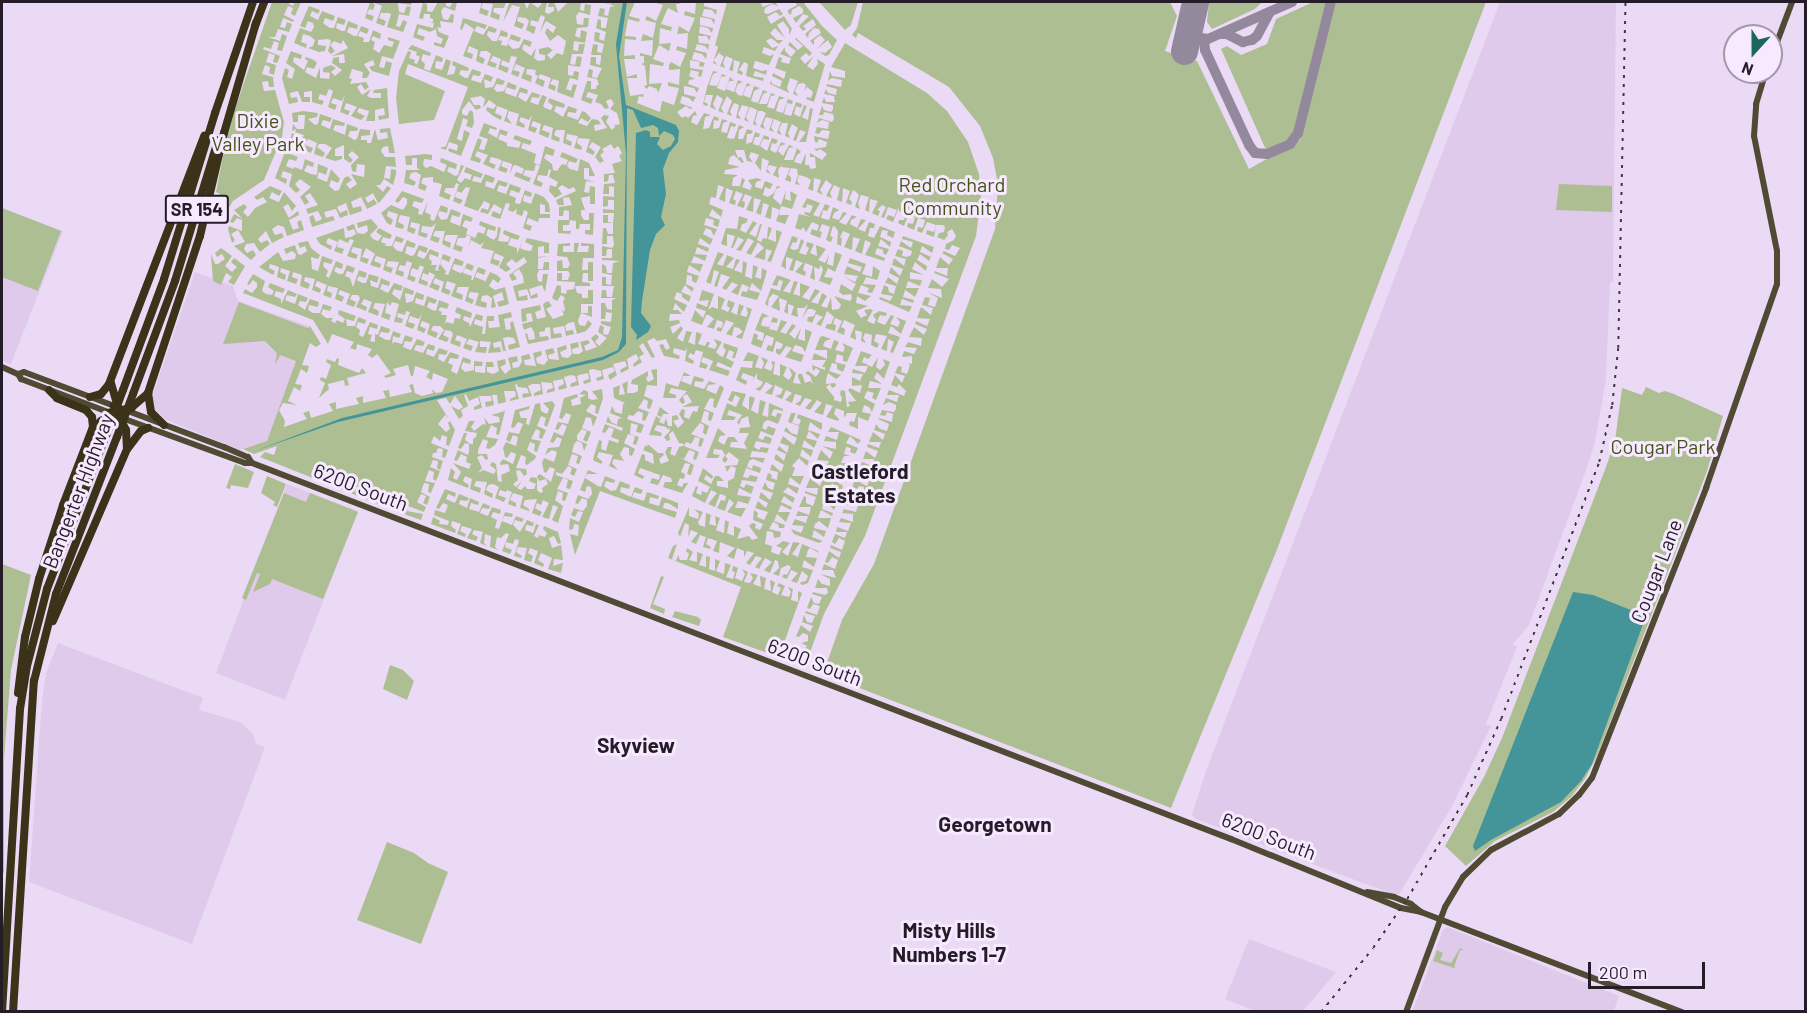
<!DOCTYPE html>
<html>
<head>
<meta charset="utf-8">
<style>
  body { margin:0 }
  #map { position:relative; width:1807px; height:1013px; overflow:hidden; background:#ebdaf6; font-family:Barlow,sans-serif }
  div>[style] { position:absolute }
  .built>* { inset:0; background:#dfcaeb }
  .green>* { inset:0; background:#aebe93 }
  .water>* { inset:0; background:#44959a }
  .taxiway>* { height:10px; margin:-5px; padding:0 5px; transform-origin:5px; border-radius:5px; background:#94889c }
  .runway>* { height:27px; margin:-13.5px; padding:0 13.5px; transform-origin:13.5px; border-radius:13.5px; background:#94889c }
  .major>* { height:6px; margin:-3px; padding:0 3px; transform-origin:3px; border-radius:3px; background:#504a35 }
  .highway>* { height:8px; margin:-4px; padding:0 4px; transform-origin:4px; border-radius:4px; background:#3a331a }
  .rail>* { height:1.5px; margin-top:-0.75px; transform-origin:0; background:repeating-linear-gradient(90deg,#3e3642 0 3px,transparent 0 9px) }
  .highway-bridge>* { height:8px; margin:-4px; padding:0 4px; transform-origin:4px; border-radius:4px; background:#3a331a }
  span { translate:-50% -50%; white-space:nowrap; text-align:center; line-height:1.15; -webkit-text-stroke:6px #f7e9ff; paint-order:stroke }
  .shield-label span { padding:2px 4px; background:#f7e9ff; border:2px solid; border-radius:4px; -webkit-text-stroke-width:0 }
  .shield-label { font-size:18px; color:#241d27; font-weight:700 }
  .park-label { font-size:20px; color:#435417 }
  .street-label { font-size:20px; color:#241d27 }
  .neighbourhood-label { font-size:21px; color:#241d27; font-weight:700 }
  .frame { position:absolute; inset:0; border:3px solid #241d27; pointer-events:none }
  .north { position:absolute; left:1723px; top:24px; width:60px; height:60px; box-sizing:border-box; background:#f7e9ff; border:2px solid #a397a9; border-radius:50%; rotate:201deg; font-size:16px; font-weight:700; line-height:24px; text-align:center; color:#241d27 }
  .north::after { content:''; display:block; margin:auto; width:21px; height:27px; background:#1b665d; clip-path:polygon(50% 0,100% 100%,50% 72%,0 100%) }
  .scale { position:absolute; left:1588px; top:962px; width:117px; height:27px; box-sizing:border-box; border:3px solid #241d27; border-top:0; padding-left:8px; font-size:18px; line-height:21px; white-space:nowrap; color:#241d27; -webkit-text-stroke:4px #f7e9ff; paint-order:stroke }
</style>
</head>
<body>
<div id="map">
  <div class="built">
    <div style="clip-path:polygon(1500px 2px,1616px 2px,1613px 282px,1610px 282px,1606px 379px,1595px 442px,1586px 470px,1529px 625px,1513px 644px,1517px 647px,1486px 724px,1491px 726px,1452px 806px,1398px 896px,1280px 852px,1194px 818px,1192px 814px,1207px 768px)"></div>
    <div style="clip-path:polygon(2px 208px,63px 231px,11px 364px,2px 360px)"></div>
    <div style="clip-path:polygon(195px 272px,233px 286px,238px 301px,309px 326px,267px 441px,240px 450px,164px 419px,153px 407px,153px 394px)"></div>
    <div style="clip-path:polygon(287px 484px,358px 511px,285px 700px,216px 673px)"></div>
    <div style="clip-path:polygon(58px 643px,203px 698px,199px 710px,240px 722px,253px 734px,256px 744px,265px 747px,192px 944px,29px 882px,42px 701px,46px 673px)"></div>
    <div style="clip-path:polygon(1447px 927px,1619px 996px,1614px 1011px,1412px 1012px,1443px 930px)"></div>
    <div style="clip-path:polygon(1249px 939px,1336px 972px,1303px 1011px,1255px 1011px,1225px 999px)"></div>
  </div>
  <div class="green">
    <div style="clip-path:polygon(272px 2px,289px 2px,289px 4px,293px 6px,295px 2px,301px 2px,295px 16px,291px 14px,293px 8px,288px 6px,284px 15px,294px 20px,293px 22px,283px 18px,280px 27px,285px 28px,287px 22px,292px 24px,289px 32px,278px 29px,275px 37px,268px 37px,280px 41px,282px 34px,287px 36px,282px 51px,277px 50px,279px 43px,274px 41px,271px 49px,264px 47px,263px 49px,280px 56px,277px 63px,273px 62px,275px 55px,269px 53px,266px 62px,276px 65px,274px 75px,269px 73px,270px 67px,265px 65px,262px 74px,273px 77px,274px 87px,269px 87px,268px 81px,262px 82px,264px 91px,275px 90px,284px 122px,282px 137px,264px 180px,233px 201px,228px 209px,217px 206px,220px 194px,216px 192px,229px 126px)"></div>
    <div style="clip-path:polygon(370px 2px,412px 2px,411px 5px,398px 3px,399px 12px,404px 13px,407px 6px,411px 7px,409px 16px,399px 14px,396px 26px,400px 27px,403px 20px,407px 22px,403px 32px,387px 27px,391px 14px,389px 13px,381px 13px,379px 18px,386px 21px,384px 26px,376px 23px,382px 6px,372px 2px,375px 5px,373px 10px,369px 9px,367px 14px,374px 16px,372px 21px,365px 18px)"></div>
    <div style="clip-path:polygon(438px 2px,446px 2px,446px 6px,450px 7px,453px 2px,457px 2px,455px 11px,444px 7px,441px 11px,443px 19px,448px 20px,451px 14px,454px 15px,453px 23px,440px 21px,441px 28px,437px 27px,439px 32px,449px 36px,444px 48px,434px 45px,434px 42px,441px 44px,443px 39px,437px 36px,436px 29px,430px 32px,419px 28px,417px 34px,425px 37px,423px 41px,413px 37px,417px 24px,433px 28px,434px 23px,429px 22px,433px 22px,433px 19px,430px 18px,430px 14px,424px 14px,423px 19px,419px 18px,423px 3px,427px 4px,427px 11px,432px 12px)"></div>
    <div style="clip-path:polygon(482px 2px,524px 2px,527px 9px,530px 2px,538px 8px,543px 2px,547px 2px,545px 12px,548px 14px,554px 11px,554px 7px,548px 7px,549px 2px,554px 2px,558px 12px,567px 3px,566px 2px,581px 2px,580px 10px,584px 11px,585px 4px,591px 5px,590px 15px,579px 12px,576px 16px,577px 24px,583px 25px,584px 18px,589px 18px,588px 27px,577px 28px,575px 36px,580px 38px,581px 30px,587px 32px,585px 43px,574px 41px,573px 50px,578px 51px,579px 44px,585px 44px,583px 54px,572px 54px,570px 64px,575px 65px,577px 56px,582px 57px,580px 67px,568px 65px,568px 75px,573px 76px,574px 71px,579px 72px,578px 80px,570px 78px,566px 89px,571px 91px,573px 84px,577px 85px,573px 98px,557px 92px,559px 81px,553px 79px,550px 84px,556px 86px,555px 91px,548px 88px,551px 78px,540px 74px,538px 78px,545px 81px,543px 87px,535px 83px,538px 76px,535px 74px,536px 70px,527px 69px,526px 74px,532px 76px,531px 82px,521px 78px,525px 68px,516px 64px,513px 70px,520px 72px,518px 77px,511px 74px,517px 57px,511px 56px,509px 63px,502px 60px,501px 65px,509px 68px,507px 73px,498px 69px,501px 59px,493px 56px,490px 61px,497px 64px,495px 68px,487px 65px,491px 54px,487px 51px,481px 51px,479px 56px,485px 59px,483px 64px,476px 61px,478px 50px,469px 46px,467px 52px,473px 54px,472px 59px,463px 56px,474px 29px,465px 23px,462px 30px,460px 29px,463px 18px,487px 25px,485px 29px,477px 26px,474px 31px,483px 35px,489px 26px,497px 29px,495px 33px,488px 31px,487px 35px,492px 41px,497px 41px,501px 30px,508px 33px,507px 37px,500px 36px,498px 40px,502px 41px,501px 45px,507px 46px,511px 34px,521px 38px,519px 42px,510px 39px,508px 44px,513px 49px,519px 48px,524px 39px,532px 42px,530px 47px,524px 44px,522px 49px,531px 56px,536px 48px,534px 58px,538px 61px,545px 60px,545px 55px,539px 54px,539px 49px,548px 47px,553px 50px,547px 55px,551px 59px,557px 53px,563px 55px,566px 41px,558px 35px,550px 41px,545px 33px,547px 28px,553px 33px,556px 27px,546px 21px,540px 32px,545px 17px,541px 15px,538px 22px,531px 20px,530px 25px,536px 27px,534px 34px,526px 30px,529px 21px,526px 18px,518px 17px,517px 21px,524px 24px,522px 29px,514px 26px,520px 7px,512px 5px,503px 22px,509px 3px,506px 2px,504px 8px,494px 8px,493px 12px,500px 15px,499px 20px,490px 17px,493px 4px,483px 3px,481px 8px,489px 11px,487px 16px,479px 13px)"></div>
    <div style="clip-path:polygon(601px 2px,611px 4px,611px 2px,635px 2px,629px 16px,640px 19px,639px 22px,628px 19px,625px 36px,636px 37px,636px 40px,625px 39px,624px 56px,635px 55px,635px 59px,624px 59px,627px 77px,637px 74px,637px 78px,627px 78px,630px 96px,644px 94px,643px 97px,639px 96px,637px 103px,660px 112px,662px 101px,674px 105px,679px 88px,668px 86px,668px 82px,679px 85px,680px 69px,669px 70px,669px 65px,671px 62px,680px 67px,686px 53px,676px 50px,677px 46px,687px 49px,688px 33px,677px 34px,679px 26px,689px 32px,695px 18px,684px 15px,685px 11px,695px 14px,696px 2px,704px 2px,704px 6px,717px 10px,716px 15px,712px 10px,704px 9px,702px 16px,715px 19px,714px 24px,711px 19px,700px 17px,700px 25px,713px 28px,712px 33px,708px 28px,700px 26px,699px 33px,711px 36px,709px 41px,707px 36px,698px 36px,699px 43px,709px 44px,708px 50px,705px 46px,697px 44px,695px 50px,707px 53px,706px 59px,702px 54px,694px 52px,692px 59px,705px 63px,703px 67px,699px 66px,700px 62px,690px 60px,690px 68px,703px 70px,701px 77px,698px 76px,699px 72px,691px 70px,689px 76px,695px 79px,689px 80px,688px 84px,699px 88px,697px 93px,694px 88px,684px 86px,684px 94px,696px 97px,693px 102px,689px 98px,682px 96px,680px 103px,693px 108px,690px 109px,686px 106px,677px 112px,682px 118px,686px 116px,688px 118px,695px 111px,697px 115px,693px 116px,691px 122px,697px 125px,704px 113px,711px 115px,705px 117px,703px 129px,709px 128px,714px 116px,719px 118px,718px 121px,714px 120px,713px 129px,719px 128px,722px 119px,728px 121px,723px 123px,721px 132px,727px 133px,730px 122px,736px 124px,735px 127px,731px 126px,727px 138px,734px 139px,739px 125px,744px 127px,739px 130px,738px 139px,743px 139px,747px 129px,753px 131px,751px 134px,747px 134px,746px 144px,752px 142px,755px 132px,760px 134px,759px 137px,755px 137px,753px 144px,759px 146px,764px 135px,769px 137px,769px 140px,763px 139px,760px 146px,767px 151px,772px 138px,778px 140px,776px 144px,772px 143px,770px 150px,776px 153px,781px 142px,786px 144px,780px 146px,778px 151px,783px 156px,789px 145px,794px 147px,789px 148px,784px 160px,793px 160px,797px 148px,801px 152px,797px 155px,794px 162px,801px 164px,806px 153px,805px 165px,809px 165px,810px 169px,816px 168px,815px 157px,810px 157px,810px 153px,822px 160px,827px 154px,820px 149px,817px 151px,814px 149px,826px 147px,827px 142px,819px 139px,817px 143px,815px 142px,814px 138px,814px 136px,828px 139px,830px 131px,822px 130px,819px 134px,815px 133px,817px 127px,828px 129px,829px 122px,822px 120px,817px 123px,819px 118px,832px 122px,834px 119px,833px 114px,824px 112px,823px 115px,819px 115px,822px 106px,824px 110px,831px 112px,833px 109px,833px 105px,822px 103px,824px 97px,826px 102px,835px 102px,834px 96px,824px 94px,826px 89px,828px 93px,836px 95px,837px 89px,826px 86px,827px 84px,841px 87px,842px 80px,832px 78px,828px 81px,830px 71px,832px 76px,845px 78px,845px 71px,831px 67px,845px 43px,927px 93px,947px 111px,968px 142px,979px 174px,981px 198px,976px 236px,865px 536px,824px 614px,805px 666px,788px 661px,790px 653px,799px 660px,802px 654px,791px 651px,793px 644px,802px 652px,807px 646px,801px 643px,808px 641px,808px 635px,803px 633px,799px 637px,796px 636px,801px 625px,810px 632px,813px 626px,802px 622px,804px 615px,807px 622px,812px 623px,815px 616px,805px 613px,806px 611px,817px 615px,820px 606px,813px 604px,810px 609px,807px 608px,811px 597px,814px 603px,819px 604px,822px 597px,812px 594px,813px 592px,825px 595px,828px 593px,827px 588px,815px 588px,818px 579px,822px 584px,830px 586px,830px 579px,820px 574px,836px 578px,833px 570px,822px 570px,824px 564px,835px 569px,838px 560px,832px 557px,828px 563px,825px 562px,829px 551px,839px 558px,841px 552px,830px 548px,831px 545px,842px 550px,845px 541px,839px 538px,835px 544px,832px 542px,835px 534px,845px 538px,847px 532px,836px 532px,837px 527px,848px 531px,851px 523px,839px 522px,841px 518px,853px 522px,853px 514px,842px 513px,844px 509px,856px 512px,858px 505px,846px 505px,848px 499px,859px 503px,861px 497px,849px 496px,851px 491px,863px 495px,864px 492px,864px 487px,859px 486px,857px 489px,852px 487px,855px 480px,867px 486px,869px 482px,863px 476px,856px 477px,858px 473px,870px 476px,872px 468px,864px 465px,863px 469px,859px 468px,862px 462px,872px 466px,874px 459px,863px 459px,866px 451px,875px 458px,878px 451px,867px 447px,868px 444px,879px 448px,881px 442px,869px 442px,873px 432px,883px 440px,885px 434px,874px 430px,876px 424px,880px 429px,887px 431px,889px 424px,878px 419px,879px 418px,892px 422px,893px 414px,887px 412px,885px 416px,880px 415px,882px 410px,894px 412px,896px 409px,896px 405px,889px 402px,883px 405px,886px 398px,897px 402px,899px 395px,887px 395px,889px 390px,904px 396px,906px 391px,899px 384px,897px 387px,891px 385px,895px 375px,902px 383px,905px 376px,895px 373px,898px 366px,902px 367px,901px 372px,907px 374px,910px 365px,908px 363px,912px 364px,912px 356px,902px 357px,904px 351px,914px 354px,917px 348px,905px 347px,908px 342px,921px 346px,922px 338px,909px 337px,914px 327px,924px 335px,927px 329px,915px 324px,916px 321px,927px 326px,930px 319px,917px 318px,921px 307px,931px 315px,933px 308px,922px 305px,925px 297px,930px 298px,928px 305px,935px 307px,938px 298px,927px 292px,942px 298px,941px 289px,928px 288px,932px 279px,942px 287px,949px 279px,934px 273px,935px 271px,947px 276px,948px 268px,936px 268px,940px 257px,949px 265px,953px 259px,942px 253px,944px 251px,955px 256px,960px 248px,952px 245px,949px 250px,945px 249px,946px 244px,954px 240px,956px 236px,952px 229px,947px 232px,948px 235px,944px 240px,937px 237px,939px 233px,944px 232px,945px 227px,943px 225px,936px 225px,934px 237px,926px 234px,927px 230px,934px 232px,936px 225px,927px 222px,922px 233px,917px 231px,918px 227px,923px 228px,925px 220px,918px 218px,914px 230px,907px 227px,908px 223px,913px 224px,915px 217px,908px 215px,904px 226px,898px 223px,899px 220px,904px 220px,906px 214px,899px 211px,899px 207px,893px 222px,886px 219px,888px 215px,894px 217px,897px 210px,888px 207px,884px 218px,881px 217px,886px 207px,882px 205px,877px 210px,880px 211px,878px 216px,872px 213px,878px 201px,870px 199px,869px 212px,865px 210px,869px 197px,861px 195px,858px 203px,860px 209px,855px 207px,859px 195px,855px 191px,853px 190px,849px 199px,852px 202px,851px 205px,846px 203px,850px 191px,843px 188px,842px 202px,837px 200px,840px 188px,834px 185px,830px 193px,832px 198px,826px 196px,832px 185px,826px 180px,820px 190px,823px 195px,817px 192px,821px 180px,814px 178px,813px 191px,808px 189px,811px 180px,806px 177px,799px 175px,797px 181px,800px 185px,795px 184px,798px 175px,797px 169px,791px 168px,788px 175px,791px 177px,791px 182px,785px 180px,790px 168px,781px 167px,783px 163px,778px 170px,779px 178px,773px 175px,777px 167px,769px 165px,767px 169px,771px 174px,766px 172px,769px 161px,762px 158px,761px 171px,755px 163px,759px 155px,751px 152px,749px 157px,753px 162px,747px 161px,744px 150px,735px 150px,738px 158px,741px 157px,744px 162px,742px 163px,734px 155px,730px 157px,728px 164px,740px 167px,725px 170px,724px 174px,738px 175px,733px 178px,732px 186px,740px 186px,742px 178px,745px 180px,742px 187px,750px 190px,752px 186px,748px 180px,757px 178px,762px 180px,756px 182px,755px 187px,762px 189px,765px 181px,773px 184px,770px 189px,765px 187px,763px 195px,768px 197px,774px 193px,777px 186px,781px 187px,776px 189px,773px 198px,781px 205px,786px 190px,785px 199px,791px 201px,790px 191px,797px 195px,792px 209px,781px 206px,779px 215px,789px 215px,785px 224px,776px 221px,780px 210px,772px 207px,771px 219px,765px 217px,769px 205px,763px 203px,761px 215px,756px 213px,761px 200px,754px 198px,753px 212px,746px 210px,752px 197px,745px 194px,742px 201px,745px 202px,744px 208px,737px 206px,743px 194px,736px 191px,733px 199px,736px 201px,735px 205px,729px 203px,733px 191px,726px 188px,725px 202px,719px 199px,724px 187px,718px 185px,716px 198px,711px 197px,709px 204px,723px 210px,721px 217px,712px 209px,709px 216px,720px 220px,718px 227px,713px 225px,714px 220px,706px 218px,704px 225px,717px 229px,714px 236px,711px 230px,706px 228px,703px 234px,713px 239px,710px 245px,700px 238px,698px 244px,709px 248px,708px 252px,697px 247px,695px 254px,707px 255px,705px 261px,694px 256px,691px 263px,703px 264px,700px 272px,689px 265px,687px 272px,699px 276px,696px 283px,692px 281px,692px 276px,687px 275px,686px 284px,694px 288px,692px 292px,685px 285px,681px 292px,691px 296px,689px 302px,682px 297px,682px 294px,677px 292px,674px 299px,687px 305px,684px 312px,675px 303px,673px 310px,678px 310px,682px 314px,670px 314px,669px 321px,679px 320px,680px 323px,670px 327px,673px 334px,681px 326px,683px 329px,677px 338px,683px 342px,686px 331px,692px 332px,688px 342px,695px 345px,696px 332px,702px 334px,698px 344px,705px 346px,707px 342px,710px 342px,708px 347px,715px 349px,717px 345px,714px 339px,722px 342px,716px 352px,720px 356px,723px 357px,726px 350px,723px 347px,724px 343px,738px 348px,735px 358px,732px 358px,734px 352px,729px 350px,726px 358px,734px 362px,731px 368px,718px 362px,716px 366px,730px 371px,728px 376px,709px 370px,713px 361px,703px 357px,701px 362px,708px 365px,706px 369px,699px 367px,703px 352px,696px 350px,694px 355px,690px 353px,688px 357px,694px 361px,693px 364px,685px 361px,687px 348px,685px 351px,674px 348px,673px 353px,680px 356px,679px 359px,664px 356px,659px 345px,663px 344px,666px 350px,670px 348px,666px 339px,657px 341px,654px 338px,647px 341px,655px 357px,652px 358px,643px 343px,639px 346px,644px 354px,639px 357px,642px 362px,634px 367px,633px 364px,639px 359px,636px 354px,627px 359px,629px 369px,621px 373px,620px 370px,627px 366px,625px 361px,613px 364px,617px 375px,610px 380px,608px 375px,615px 371px,613px 367px,602px 370px,604px 379px,597px 381px,596px 378px,602px 376px,601px 371px,593px 369px,589px 370px,591px 382px,584px 384px,583px 381px,589px 379px,588px 373px,579px 375px,577px 376px,579px 385px,571px 387px,570px 384px,577px 381px,575px 376px,571px 375px,564px 377px,567px 388px,559px 390px,558px 387px,564px 384px,563px 379px,553px 381px,555px 391px,547px 393px,547px 390px,553px 388px,552px 383px,541px 382px,543px 394px,534px 396px,534px 393px,541px 390px,540px 384px,532px 384px,528px 386px,532px 396px,523px 398px,522px 394px,529px 393px,527px 388px,518px 387px,517px 384px,515px 385px,519px 399px,510px 401px,510px 399px,516px 396px,515px 391px,504px 391px,506px 402px,498px 404px,497px 395px,492px 395px,494px 405px,486px 407px,485px 402px,492px 401px,491px 396px,479px 396px,482px 408px,474px 410px,474px 407px,480px 404px,478px 397px,469px 401px,466px 394px,464px 395px,468px 406px,461px 410px,463px 416px,459px 419px,451px 406px,459px 410px,463px 407px,455px 396px,450px 404px,446px 398px,437px 400px,448px 418px,445px 415px,438px 424px,446px 432px,450px 429px,448px 423px,450px 421px,455px 430px,449px 446px,446px 445px,447px 437px,442px 435px,440px 441px,434px 436px,431px 443px,448px 450px,445px 458px,442px 457px,443px 449px,438px 448px,436px 453px,433px 453px,432px 457px,443px 461px,440px 470px,437px 468px,438px 461px,433px 460px,430px 467px,440px 471px,436px 481px,433px 479px,434px 472px,429px 470px,425px 481px,435px 483px,431px 493px,428px 492px,429px 484px,424px 483px,421px 492px,430px 497px,427px 505px,423px 503px,426px 496px,421px 494px,417px 502px,426px 507px,424px 512px,408px 506px,407px 511px,423px 514px,421px 520px,404px 514px,404px 511px,378px 504px,260px 457px,265px 452px,274px 455px,277px 446px,254px 454px,243px 449px,267px 441px,296px 361px,280px 355px,275px 365px,277px 353px,265px 341px,223px 344px,239px 302px,308px 328px,310px 326px,321px 344px,316px 347px,310px 343px,302px 365px,309px 366px,307px 373px,301px 369px,295px 384px,302px 385px,300px 391px,294px 387px,288px 401px,297px 405px,283px 403px,279px 410px,285px 421px,284px 427px,307px 419px,303px 413px,309px 411px,311px 418px,333px 411px,329px 404px,336px 402px,336px 409px,359px 404px,356px 398px,363px 396px,363px 403px,386px 398px,383px 391px,389px 390px,390px 397px,412px 392px,409px 385px,413px 384px,415px 393px,422px 396px,433px 393px,432px 389px,436px 393px,442px 392px,448px 379px,433px 373px,432px 380px,426px 377px,430px 371px,415px 366px,413px 376px,411px 376px,408px 365px,393px 369px,396px 375px,386px 378px,384px 376px,391px 373px,377px 354px,372px 358px,368px 355px,372px 349px,357px 344px,356px 350px,350px 348px,354px 342px,332px 334px,328px 344px,313px 320px,243px 293px,245px 289px,252px 293px,257px 287px,257px 283px,253px 280px,249px 285px,247px 284px,253px 274px,265px 281px,262px 291px,266px 294px,272px 295px,274px 291px,268px 287px,270px 283px,285px 289px,283px 293px,276px 291px,274px 296px,281px 299px,281px 304px,288px 290px,297px 294px,295px 297px,287px 295px,285px 300px,295px 304px,298px 294px,308px 298px,306px 302px,300px 301px,298px 305px,305px 310px,310px 299px,319px 302px,318px 307px,309px 305px,308px 310px,313px 313px,320px 313px,323px 304px,332px 307px,330px 311px,323px 309px,321px 314px,326px 318px,333px 318px,331px 321px,335px 323px,337px 320px,343px 323px,345px 319px,338px 314px,339px 310px,356px 316px,354px 321px,346px 319px,347px 326px,355px 326px,358px 317px,366px 320px,365px 324px,358px 322px,356px 327px,360px 330px,359px 335px,363px 337px,370px 322px,378px 325px,377px 329px,370px 327px,368px 334px,372px 335px,370px 341px,375px 342px,375px 334px,378px 335px,381px 326px,390px 329px,389px 333px,381px 332px,379px 336px,386px 340px,390px 340px,393px 331px,401px 334px,399px 338px,393px 336px,392px 344px,394px 342px,402px 344px,405px 335px,413px 338px,411px 342px,405px 341px,403px 347px,411px 350px,417px 339px,425px 342px,423px 346px,416px 345px,414px 350px,423px 353px,428px 344px,435px 346px,434px 351px,427px 349px,426px 354px,434px 357px,439px 348px,448px 351px,446px 355px,439px 354px,438px 359px,444px 362px,450px 352px,459px 355px,458px 359px,450px 358px,448px 363px,453px 365px,451px 371px,457px 374px,463px 357px,471px 360px,470px 364px,463px 362px,461px 368px,465px 372px,474px 370px,474px 361px,483px 362px,482px 366px,475px 366px,475px 372px,485px 373px,486px 362px,493px 362px,494px 367px,487px 367px,487px 372px,493px 374px,499px 371px,497px 361px,505px 359px,506px 364px,500px 367px,505px 374px,511px 369px,508px 358px,517px 356px,518px 361px,512px 363px,513px 368px,519px 367px,522px 361px,521px 356px,529px 354px,531px 359px,524px 360px,525px 365px,536px 366px,533px 353px,541px 351px,542px 355px,536px 358px,537px 363px,544px 365px,548px 360px,545px 350px,553px 348px,555px 353px,548px 355px,549px 359px,559px 360px,557px 348px,566px 345px,567px 349px,560px 352px,562px 357px,568px 358px,572px 354px,570px 344px,578px 342px,579px 347px,572px 349px,573px 354px,579px 354px,583px 351px,580px 342px,588px 340px,590px 343px,584px 346px,586px 351px,597px 347px,591px 338px,596px 334px,599px 337px,595px 342px,599px 346px,607px 338px,598px 332px,600px 325px,604px 327px,603px 334px,608px 335px,611px 327px,601px 324px,601px 321px,611px 322px,612px 313px,606px 312px,605px 319px,601px 319px,601px 303px,605px 303px,607px 309px,612px 310px,612px 300px,617px 298px,601px 298px,602px 290px,606px 290px,607px 297px,612px 297px,614px 286px,602px 286px,602px 277px,606px 277px,606px 284px,611px 285px,612px 275px,602px 273px,602px 264px,606px 266px,607px 273px,612px 273px,613px 263px,620px 261px,602px 260px,602px 258px,612px 258px,612px 249px,607px 249px,606px 256px,602px 256px,602px 246px,612px 248px,614px 245px,613px 236px,607px 236px,607px 244px,602px 244px,603px 228px,606px 228px,608px 234px,613px 234px,613px 223px,603px 223px,603px 215px,608px 215px,608px 222px,613px 223px,614px 213px,603px 213px,603px 209px,614px 210px,614px 200px,608px 200px,608px 206px,603px 207px,603px 196px,614px 197px,614px 187px,609px 186px,609px 194px,603px 194px,604px 184px,615px 183px,613px 175px,609px 175px,608px 181px,604px 182px,604px 174px,615px 173px,612px 164px,622px 161px,619px 156px,622px 153px,618px 146px,614px 149px,611px 144px,602px 149px,604px 152px,600px 155px,604px 161px,600px 163px,595px 157px,601px 147px,592px 142px,589px 147px,595px 152px,593px 155px,586px 152px,590px 139px,578px 138px,577px 143px,582px 147px,581px 150px,574px 148px,578px 136px,567px 134px,566px 139px,572px 142px,571px 146px,563px 143px,565px 130px,556px 130px,554px 135px,560px 138px,559px 142px,551px 139px,553px 128px,544px 125px,542px 130px,550px 133px,548px 138px,539px 134px,541px 124px,533px 121px,531px 126px,537px 128px,535px 133px,528px 130px,532px 115px,529px 120px,521px 117px,519px 121px,525px 125px,524px 128px,516px 125px,519px 114px,509px 111px,507px 117px,512px 124px,504px 121px,508px 110px,497px 106px,495px 113px,502px 116px,501px 120px,493px 116px,486px 110px,487px 107px,494px 109px,496px 105px,489px 100px,483px 108px,485px 99px,481px 96px,470px 98px,474px 105px,480px 105px,481px 108px,476px 110px,469px 101px,462px 110px,462px 114px,467px 116px,470px 110px,473px 112px,474px 123px,472px 128px,466px 126px,468px 120px,463px 118px,457px 139px,462px 141px,464px 130px,470px 133px,461px 156px,448px 151px,449px 148px,457px 151px,458px 145px,449px 142px,446px 150px,440px 148px,446px 146px,468px 87px,408px 64px,405px 74px,445px 91px,434px 120px,399px 124px,396px 98px,399px 71px,408px 51px,411px 52px,409px 58px,415px 60px,414px 63px,417px 64px,420px 57px,416px 55px,417px 52px,408px 49px,412px 45px,431px 53px,430px 56px,423px 54px,421px 60px,425px 64px,424px 69px,430px 71px,436px 55px,443px 58px,442px 62px,436px 61px,435px 68px,442px 70px,446px 59px,451px 61px,447px 75px,454px 74px,456px 67px,452px 65px,453px 61px,469px 68px,468px 71px,461px 70px,459px 74px,465px 78px,468px 78px,472px 69px,481px 72px,480px 76px,473px 75px,471px 80px,481px 83px,485px 74px,493px 77px,491px 82px,484px 79px,485px 88px,493px 87px,497px 78px,505px 81px,503px 85px,496px 84px,494px 89px,497px 92px,504px 91px,508px 82px,517px 86px,515px 90px,506px 87px,505px 93px,516px 97px,520px 87px,528px 90px,527px 94px,520px 92px,518px 97px,526px 102px,532px 92px,540px 95px,539px 98px,532px 97px,530px 102px,538px 105px,542px 95px,547px 97px,543px 106px,545px 108px,551px 110px,553px 106px,548px 102px,549px 98px,565px 104px,564px 108px,556px 106px,554px 111px,563px 117px,568px 106px,577px 109px,576px 113px,568px 112px,567px 116px,578px 120px,582px 111px,585px 112px,591px 118px,588px 122px,581px 118px,578px 123px,587px 126px,592px 119px,598px 120px,601px 124px,594px 125px,595px 131px,607px 128px,601px 118px,604px 115px,609px 116px,606px 122px,612px 130px,615px 127px,614px 122px,615px 125px,620px 124px,617px 113px,610px 109px,614px 104px,611px 99px,606px 101px,609px 108px,605px 109px,601px 104px,595px 102px,598px 95px,588px 92px,586px 97px,593px 99px,591px 104px,581px 100px,587px 81px,591px 81px,591px 89px,596px 89px,597px 85px,599px 85px,597px 79px,587px 77px,589px 69px,593px 70px,592px 77px,597px 78px,602px 68px,590px 65px,591px 57px,596px 57px,596px 64px,600px 65px,601px 59px,601px 55px,591px 55px,593px 44px,598px 45px,597px 52px,602px 53px,604px 44px,594px 41px,595px 32px,600px 33px,599px 39px,604px 41px,606px 32px,596px 28px,598px 19px,601px 20px,601px 28px,606px 28px,607px 22px,608px 18px,598px 16px,600px 8px,605px 9px,604px 15px,608px 16px,610px 7px,615px 6px)"></div>
    <div style="clip-path:polygon(653px 2px,659px 2px,671px 3px,678px 2px,680px 4px,676px 4px,678px 13px,668px 8px,661px 24px,672px 27px,671px 31px,660px 28px,659px 44px,671px 43px,669px 51px,659px 45px,653px 59px,664px 63px,663px 66px,650px 64px,649px 84px,662px 83px,658px 93px,657px 89px,649px 86px,647px 89px,644px 86px,647px 85px,645px 66px,641px 64px,644px 63px,644px 56px,640px 56px,640px 53px,652px 56px,653px 40px,641px 41px,643px 34px,653px 38px,656px 23px,645px 20px,647px 16px,656px 21px,663px 5px)"></div>
    <div style="clip-path:polygon(727px 2px,760px 2px,763px 7px,775px 2px,778px 6px,772px 4px,765px 8px,764px 13px,768px 14px,779px 9px,783px 14px,780px 16px,776px 12px,767px 17px,771px 24px,784px 16px,792px 29px,789px 35px,789px 29px,783px 21px,777px 25px,785px 38px,775px 28px,770px 33px,777px 40px,783px 40px,779px 44px,771px 38px,766px 41px,772px 48px,778px 46px,775px 51px,764px 47px,762px 53px,770px 56px,774px 54px,769px 65px,755px 61px,753px 68px,762px 71px,767px 70px,766px 75px,755px 71px,753px 76px,764px 78px,763px 81px,746px 76px,748px 64px,744px 62px,739px 70px,743px 72px,742px 75px,737px 73px,740px 62px,734px 60px,733px 71px,729px 70px,733px 59px,726px 56px,723px 63px,725px 68px,720px 66px,724px 57px,719px 53px,714px 60px,717px 65px,713px 63px,718px 47px,715px 45px)"></div>
    <div style="clip-path:polygon(795px 2px,803px 2px,822px 26px,837px 40px,829px 55px,825px 56px,820px 52px,825px 53px,832px 47px,828px 40px,817px 49px,825px 40px,820px 35px,814px 40px,814px 45px,810px 41px,821px 33px,819px 29px,814px 28px,809px 33px,808px 38px,805px 34px,816px 25px,813px 19px,803px 26px,806px 29px,803px 31px,799px 26px,809px 16px,803px 14px,796px 23px,793px 18px,803px 13px,803px 9px,799px 6px,792px 10px,791px 15px,788px 13px,788px 10px,797px 5px)"></div>
    <div style="clip-path:polygon(819px 2px,858px 2px,851px 25px,845px 30px)"></div>
    <div style="clip-path:polygon(863px 2px,1170px 2px,1177px 16px,1165px 51px,1197px 61px,1249px 169px,1300px 140px,1336px 2px,1486px 2px,1276px 552px,1171px 808px,823px 674px,842px 620px,874px 564px,995px 229px,998px 184px,993px 158px,980px 126px,949px 87px,858px 33px,856px 38px,852px 35px,857px 28px)"></div>
    <div style="clip-path:polygon(1209px 2px,1262px 2px,1255px 9px,1212px 29px,1207px 22px)"></div>
    <div style="clip-path:polygon(1313px 2px,1327px 2px,1294px 132px,1288px 140px,1266px 150px,1221px 49px,1227px 46px,1241px 55px,1267px 44px,1276px 19px)"></div>
    <div style="clip-path:polygon(309px 6px,320px 10px,318px 14px,312px 11px,310px 16px,318px 20px,322px 11px,335px 16px,333px 21px,325px 18px,323px 23px,330px 28px,334px 28px,338px 17px,346px 20px,344px 25px,337px 23px,336px 28px,342px 31px,345px 31px,348px 21px,358px 25px,357px 29px,349px 27px,347px 32px,354px 36px,357px 36px,361px 26px,369px 29px,367px 34px,360px 31px,358px 36px,364px 38px,363px 42px,369px 42px,373px 30px,381px 34px,380px 39px,373px 36px,371px 40px,375px 42px,373px 49px,379px 53px,384px 45px,392px 47px,394px 42px,388px 40px,388px 37px,400px 41px,393px 59px,382px 56px,379px 67px,384px 68px,386px 61px,392px 63px,389px 76px,372px 71px,369px 67px,375px 65px,373px 60px,364px 64px,370px 73px,367px 78px,362px 78px,363px 72px,352px 69px,349px 78px,352px 79px,350px 84px,366px 82px,369px 87px,365px 90px,361px 84px,357px 87px,362px 95px,371px 89px,367px 96px,371px 98px,381px 98px,381px 93px,373px 93px,374px 90px,387px 88px,389px 118px,379px 120px,378px 116px,385px 115px,384px 108px,375px 110px,375px 121px,366px 121px,369px 111px,359px 108px,357px 112px,365px 116px,361px 120px,351px 116px,357px 107px,346px 103px,344px 109px,350px 111px,348px 115px,340px 112px,345px 95px,342px 101px,333px 98px,331px 103px,337px 105px,335px 110px,328px 107px,333px 91px,329px 89px,326px 96px,320px 94px,318px 99px,324px 101px,322px 105px,312px 102px,312px 91px,304px 92px,304px 97px,310px 97px,310px 102px,302px 102px,298px 91px,290px 93px,291px 98px,297px 97px,298px 102px,289px 104px,282px 78px,285px 68px,289px 70px,287px 77px,292px 79px,295px 69px,286px 63px,291px 51px,302px 55px,301px 59px,294px 57px,293px 62px,304px 70px,308px 61px,305px 59px,306px 57px,314px 60px,317px 63px,314px 69px,307px 67px,305px 72px,316px 78px,320px 67px,320px 78px,329px 79px,330px 73px,323px 72px,323px 68px,331px 65px,336px 68px,331px 72px,335px 76px,342px 70px,332px 63px,333px 58px,339px 57px,339px 63px,345px 63px,344px 54px,332px 56px,348px 48px,343px 40px,341px 44px,334px 41px,330px 45px,335px 51px,331px 54px,328px 51px,331px 41px,328px 39px,318px 40px,318px 45px,326px 46px,325px 51px,319px 52px,308px 48px,313px 46px,315px 40px,310px 36px,303px 34px,301px 42px,307px 44px,306px 48px,294px 43px,300px 28px,311px 32px,314px 27px,313px 23px,308px 21px,305px 28px,300px 26px)"></div>
    <div style="clip-path:polygon(796px 38px,812px 53px,809px 56px,806px 53px,800px 58px,805px 64px,814px 56px,807px 66px,813px 70px,818px 64px,817px 59px,825px 64px,814px 102px,806px 99px,807px 97px,811px 98px,813px 92px,807px 87px,804px 91px,806px 85px,803px 83px,798px 84px,795px 91px,798px 96px,793px 94px,798px 81px,790px 78px,787px 88px,789px 93px,770px 84px,771px 80px,772px 84px,780px 87px,782px 81px,772px 76px,773px 73px,784px 79px,786px 72px,775px 68px,779px 57px,782px 58px,781px 62px,789px 64px,791px 58px,780px 54px,785px 47px,785px 51px,791px 57px,796px 51px,788px 45px,790px 42px,798px 50px,803px 46px,795px 39px)"></div>
    <div style="clip-path:polygon(713px 71px,718px 72px,713px 74px,709px 85px,717px 86px,722px 74px,727px 76px,721px 77px,717px 88px,725px 91px,730px 77px,734px 81px,729px 81px,726px 89px,734px 92px,738px 80px,743px 82px,738px 84px,735px 91px,738px 95px,742px 96px,747px 83px,751px 85px,746px 87px,743px 95px,750px 98px,754px 86px,760px 88px,754px 91px,751px 101px,758px 103px,763px 90px,768px 92px,763px 94px,759px 104px,767px 104px,771px 93px,776px 95px,771px 96px,767px 107px,774px 109px,779px 96px,785px 98px,779px 100px,776px 111px,783px 113px,788px 99px,793px 101px,792px 104px,787px 103px,784px 114px,791px 116px,796px 102px,802px 104px,801px 108px,796px 106px,794px 114px,800px 117px,804px 105px,807px 106px,802px 117px,808px 120px,810px 108px,813px 109px,806px 142px,799px 142px,806px 132px,800px 130px,796px 141px,793px 140px,798px 128px,792px 124px,788px 133px,790px 138px,785px 136px,788px 123px,782px 123px,779px 130px,782px 135px,777px 133px,781px 122px,774px 119px,771px 127px,774px 132px,769px 130px,773px 119px,766px 117px,763px 124px,765px 129px,760px 127px,766px 113px,762px 111px,758px 111px,755px 121px,757px 126px,753px 124px,757px 110px,750px 107px,746px 117px,749px 122px,744px 120px,749px 107px,742px 105px,738px 114px,741px 119px,736px 118px,739px 105px,734px 103px,730px 111px,732px 116px,727px 114px,732px 101px,727px 96px,721px 108px,724px 113px,718px 111px,723px 99px,717px 95px,713px 104px,716px 110px,710px 107px,713px 95px,706px 95px,704px 102px,708px 104px,707px 106px,704px 105px,703px 104px,707px 87px)"></div>
    <div style="clip-path:polygon(303px 111px,318px 113px,317px 117px,308px 119px,315px 125px,318px 124px,320px 114px,332px 118px,330px 122px,323px 120px,321px 125px,330px 129px,333px 119px,345px 123px,344px 126px,335px 125px,333px 130px,345px 135px,347px 124px,358px 128px,357px 131px,350px 131px,348px 136px,354px 140px,357px 139px,360px 129px,370px 130px,370px 135px,361px 136px,361px 140px,367px 140px,367px 143px,371px 143px,375px 129px,378px 140px,388px 138px,387px 132px,380px 133px,380px 129px,390px 128px,395px 153px,389px 153px,388px 146px,383px 147px,381px 151px,385px 157px,395px 157px,396px 167px,386px 166px,384px 178px,390px 179px,391px 169px,396px 170px,396px 174px,393px 185px,384px 179px,380px 185px,376px 185px,383px 192px,387px 186px,391px 188px,380px 202px,378px 203px,373px 193px,365px 198px,368px 203px,374px 199px,377px 204px,367px 209px,361px 197px,351px 202px,353px 208px,361px 206px,362px 211px,350px 215px,346px 203px,337px 207px,340px 213px,347px 210px,348px 215px,340px 218px,336px 209px,324px 212px,326px 218px,333px 216px,335px 220px,312px 227px,309px 217px,313px 215px,316px 222px,322px 219px,318px 211px,308px 214px,306px 209px,318px 205px,310px 193px,305px 196px,309px 202px,305px 205px,300px 197px,311px 187px,300px 179px,295px 184px,300px 190px,296px 193px,289px 186px,292px 174px,283px 171px,281px 177px,287px 179px,286px 184px,275px 178px,285px 152px,298px 157px,296px 161px,289px 159px,286px 166px,293px 169px,294px 167px,302px 170px,305px 159px,314px 163px,313px 167px,307px 165px,304px 171px,311px 174px,317px 175px,318px 164px,328px 168px,326px 175px,319px 172px,317px 178px,327px 182px,331px 169px,340px 179px,338px 183px,331px 180px,329px 186px,335px 191px,339px 190px,344px 178px,348px 176px,352px 180px,346px 184px,350px 189px,357px 184px,351px 174px,364px 177px,365px 165px,357px 164px,356px 172px,352px 171px,351px 165px,359px 157px,352px 151px,348px 155px,353px 160px,350px 163px,344px 159px,344px 145px,335px 149px,335px 156px,342px 156px,342px 159px,335px 161px,325px 158px,332px 148px,325px 144px,319px 144px,317px 147px,325px 153px,323px 157px,314px 154px,317px 143px,308px 139px,305px 145px,313px 148px,311px 153px,289px 144px,292px 133px,296px 135px,294px 142px,299px 145px,304px 135px,295px 132px,296px 129px,292px 131px,293px 124px,297px 129px,304px 129px,305px 115px,298px 115px,298px 122px,293px 122px,292px 113px)"></div>
    <div style="clip-path:polygon(484px 123px,497px 128px,496px 130px,490px 128px,488px 133px,497px 138px,500px 129px,508px 132px,506px 136px,500px 134px,498px 139px,507px 143px,507px 146px,519px 148px,521px 142px,513px 139px,515px 135px,532px 141px,530px 145px,523px 143px,521px 148px,536px 154px,534px 163px,540px 165px,545px 146px,555px 150px,553px 156px,546px 154px,544px 158px,552px 164px,553px 170px,557px 171px,562px 164px,566px 165px,568px 160px,560px 157px,562px 152px,578px 159px,576px 163px,569px 161px,567px 166px,570px 169px,578px 171px,580px 159px,589px 163px,595px 176px,589px 176px,589px 168px,584px 168px,584px 179px,595px 182px,586px 181px,584px 192px,589px 193px,590px 186px,595px 187px,595px 204px,590px 204px,590px 196px,581px 198px,585px 210px,581px 210px,581px 215px,584px 220px,589px 220px,589px 213px,594px 213px,593px 235px,585px 234px,585px 230px,590px 230px,590px 224px,580px 224px,579px 229px,576px 229px,576px 221px,570px 220px,569px 225px,563px 225px,563px 231px,571px 231px,570px 234px,558px 233px,558px 220px,569px 220px,569px 211px,564px 210px,563px 216px,559px 216px,559px 207px,572px 205px,569px 197px,563px 198px,564px 205px,558px 205px,556px 200px,576px 191px,574px 187px,569px 189px,562px 185px,558px 188px,562px 194px,555px 198px,549px 191px,550px 185px,556px 187px,558px 182px,549px 177px,551px 170px,549px 169px,547px 176px,538px 175px,537px 180px,543px 183px,541px 187px,533px 184px,540px 166px,536px 164px,534px 171px,525px 170px,523px 175px,531px 178px,529px 182px,514px 176px,516px 172px,522px 174px,524px 169px,516px 165px,513px 166px,510px 175px,512px 164px,503px 161px,501px 166px,508px 169px,506px 173px,498px 170px,502px 161px,499px 159px,491px 157px,489px 162px,496px 165px,494px 169px,483px 164px,488px 155px,485px 154px,477px 151px,475px 156px,481px 159px,480px 163px,470px 160px,478px 138px,482px 140px,479px 149px,484px 150px,488px 139px,479px 136px)"></div>
    <div style="clip-path:polygon(426px 154px,432px 155px,432px 160px,424px 159px,423px 165px,426px 168px,431px 166px,444px 172px,447px 165px,440px 162px,441px 158px,457px 164px,456px 169px,449px 167px,447px 171px,455px 176px,458px 175px,461px 165px,464px 166px,457px 180px,461px 183px,465px 178px,470px 180px,472px 175px,464px 172px,466px 167px,483px 174px,481px 178px,474px 176px,472px 181px,481px 183px,485px 174px,495px 178px,493px 183px,486px 181px,485px 186px,494px 189px,498px 180px,508px 183px,506px 187px,499px 185px,497px 191px,506px 194px,510px 184px,521px 188px,519px 193px,511px 190px,509px 195px,516px 198px,515px 203px,520px 204px,525px 190px,532px 193px,531px 197px,524px 195px,523px 201px,531px 204px,535px 193px,544px 197px,549px 204px,550px 212px,545px 212px,545px 205px,540px 204px,540px 214px,550px 214px,550px 218px,539px 218px,538px 222px,528px 218px,526px 224px,532px 226px,530px 231px,523px 228px,528px 212px,524px 210px,522px 216px,516px 214px,517px 209px,513px 212px,508px 210px,510px 204px,506px 203px,500px 219px,491px 216px,493px 211px,500px 214px,502px 209px,494px 204px,488px 214px,480px 212px,482px 208px,488px 210px,490px 204px,484px 201px,478px 211px,464px 206px,470px 188px,466px 187px,461px 193px,457px 191px,455px 197px,463px 200px,460px 204px,453px 201px,459px 184px,456px 183px,454px 188px,446px 188px,444px 192px,451px 195px,449px 200px,439px 196px,442px 184px,433px 182px,433px 177px,423px 178px,421px 183px,427px 186px,425px 191px,418px 188px,421px 175px,416px 172px,411px 173px,409px 178px,416px 182px,414px 186px,404px 183px,406px 170px,420px 170px,417px 168px,417px 158px,412px 158px,412px 165px,406px 165px,405px 156px)"></div>
    <div style="clip-path:polygon(1559px 184px,1612px 186px,1612px 212px,1556px 210px)"></div>
    <div style="clip-path:polygon(270px 186px,282px 191px,279px 196px,272px 192px,269px 198px,279px 202px,284px 192px,296px 206px,292px 211px,288px 204px,283px 207px,289px 218px,298px 211px,299px 215px,289px 220px,293px 230px,299px 228px,297px 222px,301px 220px,304px 230px,287px 236px,284px 227px,278px 225px,272px 229px,275px 235px,282px 233px,284px 237px,272px 243px,266px 231px,258px 239px,261px 243px,267px 240px,270px 244px,260px 252px,254px 243px,246px 244px,244px 249px,247px 253px,253px 250px,256px 255px,251px 260px,234px 246px,245px 242px,238px 230px,231px 234px,235px 240px,232px 243px,228px 229px,229px 226px,242px 231px,242px 220px,237px 218px,233px 223px,230px 222px,234px 214px,243px 219px,234px 210px,244px 204px,247px 207px,243px 212px,248px 217px,255px 208px,267px 202px,263px 197px,257px 200px,254px 197px)"></div>
    <div style="clip-path:polygon(402px 191px,424px 199px,422px 203px,414px 201px,412px 206px,419px 209px,418px 214px,422px 215px,428px 201px,425px 212px,431px 215px,430px 219px,434px 221px,441px 205px,448px 208px,447px 213px,439px 211px,438px 215px,441px 220px,447px 219px,451px 209px,461px 213px,459px 217px,452px 215px,450px 222px,460px 226px,463px 214px,473px 218px,471px 222px,465px 220px,462px 226px,468px 229px,466px 234px,475px 238px,478px 232px,484px 234px,486px 228px,479px 225px,480px 221px,496px 227px,495px 231px,488px 229px,486px 235px,490px 238px,494px 240px,497px 236px,498px 227px,501px 228px,498px 241px,508px 242px,510px 237px,503px 234px,504px 230px,520px 236px,518px 240px,511px 238px,508px 245px,517px 248px,517px 254px,524px 237px,520px 248px,524px 250px,531px 251px,533px 246px,525px 242px,527px 238px,549px 243px,549px 253px,544px 253px,544px 246px,538px 247px,538px 257px,549px 256px,538px 258px,538px 269px,543px 269px,544px 262px,549px 262px,549px 270px,539px 270px,537px 275px,538px 281px,542px 282px,543px 274px,548px 274px,545px 292px,542px 285px,529px 289px,531px 296px,537px 293px,538px 297px,531px 299px,527px 289px,518px 291px,519px 297px,527px 295px,528px 300px,517px 301px,513px 286px,524px 283px,523px 276px,519px 269px,513px 273px,517px 279px,512px 281px,509px 275px,527px 262px,524px 257px,516px 263px,512px 259px,506px 264px,511px 269px,506px 272px,499px 267px,504px 257px,495px 253px,493px 259px,500px 261px,498px 266px,490px 263px,494px 251px,481px 248px,484px 242px,480px 245px,471px 240px,468px 248px,471px 237px,467px 235px,465px 238px,458px 238px,456px 245px,463px 247px,461px 252px,453px 249px,458px 235px,446px 235px,444px 240px,451px 243px,450px 248px,442px 244px,445px 231px,435px 231px,433px 236px,440px 238px,438px 243px,430px 240px,436px 223px,432px 227px,422px 226px,421px 232px,428px 234px,426px 238px,418px 235px,420px 224px,411px 222px,410px 227px,416px 229px,414px 234px,407px 231px,410px 217px,400px 215px,398px 222px,404px 225px,403px 229px,395px 227px,398px 214px,388px 211px,387px 216px,393px 220px,391px 225px,387px 223px,381px 213px,391px 205px,403px 210px,407px 204px,407px 199px,403px 197px,398px 203px,395px 201px)"></div>
    <div style="clip-path:polygon(807px 198px,820px 203px,813px 215px,819px 217px,825px 204px,830px 206px,827px 211px,823px 210px,821px 218px,829px 220px,833px 207px,839px 210px,834px 213px,832px 218px,839px 220px,843px 212px,847px 213px,839px 222px,846px 225px,852px 215px,857px 217px,851px 220px,850px 224px,857px 228px,861px 219px,866px 220px,858px 229px,865px 232px,869px 222px,875px 224px,874px 228px,870px 228px,868px 236px,874px 238px,880px 226px,895px 232px,893px 238px,887px 235px,888px 231px,882px 230px,880px 237px,891px 242px,890px 247px,881px 239px,878px 246px,889px 249px,886px 255px,883px 253px,883px 250px,877px 248px,875px 254px,885px 258px,884px 261px,865px 255px,871px 243px,865px 240px,862px 254px,855px 251px,860px 239px,853px 237px,852px 250px,844px 247px,850px 234px,843px 231px,840px 237px,842px 239px,841px 246px,837px 244px,838px 231px,835px 227px,833px 226px,830px 236px,833px 237px,831px 242px,826px 240px,830px 227px,822px 224px,819px 231px,822px 232px,820px 238px,810px 234px,812px 229px,817px 231px,819px 225px,812px 222px,806px 232px,803px 227px,801px 230px,795px 228px,799px 214px,811px 217px,804px 214px,805px 212px,810px 213px,813px 206px,807px 204px,806px 208px,802px 207px)"></div>
    <div style="clip-path:polygon(2px 208px,61px 231px,38px 291px,2px 277px)"></div>
    <div style="clip-path:polygon(739px 216px,748px 219px,746px 223px,742px 224px,740px 230px,746px 233px,753px 221px,757px 223px,749px 234px,756px 237px,760px 224px,762px 224px,757px 240px,761px 242px,763px 238px,767px 239px,768px 227px,772px 228px,768px 239px,776px 242px,776px 230px,782px 232px,771px 262px,767px 261px,772px 251px,766px 249px,765px 260px,754px 257px,764px 248px,758px 242px,751px 255px,746px 253px,754px 241px,748px 238px,741px 251px,736px 250px,744px 240px,738px 237px,733px 248px,731px 248px,735px 236px,727px 234px,727px 246px,721px 244px,726px 228px,737px 229px)"></div>
    <div style="clip-path:polygon(371px 219px,378px 227px,370px 235px,373px 239px,378px 241px,382px 236px,376px 232px,379px 228px,392px 235px,390px 239px,383px 237px,381px 242px,386px 244px,385px 246px,392px 246px,396px 236px,404px 239px,402px 243px,395px 241px,393px 246px,396px 250px,402px 252px,407px 240px,416px 244px,414px 248px,407px 246px,405px 253px,411px 256px,414px 255px,419px 245px,428px 248px,426px 253px,419px 250px,417px 256px,424px 259px,430px 249px,439px 253px,438px 257px,430px 254px,429px 259px,432px 261px,431px 265px,437px 265px,435px 270px,439px 271px,438px 269px,443px 254px,451px 257px,449px 262px,442px 259px,440px 264px,446px 271px,445px 274px,448px 275px,455px 258px,464px 262px,462px 266px,454px 264px,452px 269px,460px 273px,463px 272px,467px 263px,474px 266px,472px 271px,465px 268px,463px 273px,472px 276px,471px 280px,473px 280px,478px 267px,486px 270px,484px 275px,477px 272px,475px 277px,485px 281px,484px 284px,490px 272px,497px 275px,501px 279px,498px 283px,493px 279px,489px 286px,495px 290px,505px 287px,509px 304px,499px 307px,497px 302px,504px 300px,502px 292px,493px 296px,496px 307px,491px 308px,492px 298px,487px 295px,482px 296px,481px 301px,487px 303px,486px 308px,478px 306px,475px 305px,479px 293px,470px 292px,468px 297px,474px 300px,472px 304px,465px 301px,469px 287px,458px 287px,456px 292px,463px 295px,462px 300px,451px 296px,456px 284px,447px 281px,445px 288px,451px 291px,449px 295px,441px 292px,444px 282px,435px 278px,433px 283px,440px 286px,438px 291px,429px 287px,435px 275px,429px 272px,428px 275px,423px 273px,421px 279px,428px 282px,427px 286px,418px 283px,424px 267px,420px 265px,418px 270px,412px 268px,410px 275px,416px 278px,414px 282px,407px 279px,412px 263px,407px 261px,405px 266px,400px 265px,398px 270px,404px 272px,403px 277px,395px 274px,399px 262px,388px 261px,386px 266px,393px 268px,391px 273px,383px 270px,386px 259px,376px 256px,374px 261px,381px 264px,380px 268px,370px 265px,375px 254px,366px 248px,362px 257px,369px 259px,367px 264px,360px 261px,362px 249px,353px 247px,351px 252px,358px 255px,356px 259px,347px 256px,354px 240px,350px 239px,348px 243px,339px 239px,337px 247px,344px 249px,342px 254px,334px 251px,338px 242px,328px 238px,326px 243px,332px 246px,331px 250px,320px 244px,316px 238px,344px 228px,345px 238px,351px 237px,356px 234px,354px 229px,348px 231px,346px 227px,354px 224px,357px 233px,364px 234px,368px 231px,367px 225px,358px 228px,357px 223px)"></div>
    <div style="clip-path:polygon(792px 236px,798px 238px,796px 243px,793px 242px,790px 248px,793px 250px,798px 249px,801px 239px,804px 241px,799px 253px,806px 255px,809px 248px,806px 246px,807px 242px,814px 244px,810px 253px,817px 256px,816px 245px,826px 249px,818px 260px,825px 263px,829px 255px,827px 264px,833px 266px,835px 252px,842px 255px,835px 272px,828px 268px,824px 277px,833px 278px,830px 285px,819px 281px,823px 270px,821px 265px,819px 269px,814px 267px,815px 280px,810px 278px,813px 266px,805px 263px,803px 270px,806px 272px,805px 276px,795px 272px,803px 263px,796px 260px,793px 271px,789px 270px,793px 259px,786px 257px,786px 269px,781px 266px)"></div>
    <div style="clip-path:polygon(903px 236px,934px 247px,932px 253px,922px 246px,920px 252px,931px 257px,929px 261px,920px 254px,917px 260px,927px 266px,926px 271px,915px 262px,912px 269px,924px 275px,910px 272px,910px 279px,922px 280px,920px 286px,908px 281px,906px 288px,919px 288px,915px 297px,905px 290px,903px 297px,914px 300px,913px 303px,902px 299px,900px 305px,912px 306px,909px 312px,879px 299px,880px 297px,890px 301px,893px 296px,881px 294px,884px 285px,888px 287px,889px 292px,894px 294px,896px 286px,885px 283px,888px 277px,897px 284px,899px 278px,889px 273px,891px 267px,900px 276px,903px 269px,892px 265px,894px 258px,904px 266px,906px 259px,895px 256px,898px 249px,903px 251px,902px 256px,907px 257px,911px 255px,912px 251px,899px 246px,901px 241px,911px 248px,913px 242px,902px 239px)"></div>
    <div style="clip-path:polygon(308px 241px,311px 248px,320px 255px,318px 259px,311px 257px,312px 269px,318px 271px,322px 256px,333px 260px,331px 264px,324px 262px,323px 266px,328px 271px,326px 276px,329px 278px,336px 261px,343px 264px,342px 269px,336px 267px,334px 271px,339px 274px,343px 274px,347px 265px,355px 268px,353px 273px,347px 271px,345px 276px,350px 278px,353px 287px,359px 270px,367px 273px,365px 278px,359px 276px,357px 280px,362px 283px,366px 283px,369px 274px,379px 277px,377px 283px,370px 280px,371px 286px,378px 288px,381px 278px,390px 282px,389px 286px,382px 284px,380px 289px,388px 293px,394px 283px,403px 286px,401px 291px,394px 289px,392px 294px,400px 300px,404px 287px,414px 291px,413px 295px,405px 293px,406px 303px,413px 301px,416px 292px,424px 295px,423px 300px,416px 298px,415px 303px,424px 306px,427px 296px,437px 300px,435px 304px,429px 302px,427px 307px,432px 310px,436px 311px,439px 300px,449px 304px,447px 309px,441px 307px,438px 310px,442px 312px,441px 315px,447px 315px,445px 324px,447px 322px,453px 324px,455px 318px,460px 319px,461px 315px,455px 312px,457px 307px,472px 313px,471px 318px,464px 316px,463px 320px,469px 323px,470px 327px,476px 314px,483px 316px,482px 321px,475px 319px,474px 324px,483px 327px,482px 334px,485px 334px,487px 316px,494px 316px,494px 321px,488px 321px,489px 328px,500px 327px,498px 315px,511px 312px,512px 317px,504px 319px,506px 330px,511px 329px,510px 323px,513px 321px,520px 347px,509px 350px,508px 345px,516px 343px,514px 338px,508px 337px,503px 338px,506px 351px,503px 351px,501px 341px,493px 343px,494px 348px,500px 347px,501px 352px,488px 353px,491px 342px,480px 341px,480px 347px,487px 347px,486px 353px,475px 352px,479px 342px,469px 339px,466px 344px,473px 346px,471px 351px,463px 348px,467px 339px,457px 335px,455px 340px,461px 342px,460px 347px,450px 343px,453px 334px,451px 331px,445px 330px,443px 335px,449px 338px,447px 342px,438px 339px,444px 330px,440px 326px,433px 326px,431px 330px,438px 333px,436px 338px,427px 334px,430px 324px,422px 321px,420px 326px,426px 329px,424px 333px,417px 330px,422px 313px,419px 319px,410px 316px,408px 322px,415px 324px,413px 329px,405px 326px,410px 312px,406px 311px,405px 315px,398px 313px,397px 317px,403px 319px,402px 323px,394px 322px,399px 304px,392px 302px,390px 306px,387px 302px,385px 313px,391px 315px,389px 320px,381px 317px,385px 304px,375px 303px,373px 308px,379px 311px,378px 316px,368px 312px,372px 302px,364px 299px,361px 304px,367px 307px,366px 311px,356px 307px,360px 298px,358px 295px,352px 295px,350px 299px,356px 302px,354px 307px,346px 304px,350px 294px,340px 290px,338px 294px,344px 297px,342px 302px,335px 299px,338px 288px,328px 286px,327px 291px,332px 293px,331px 298px,323px 295px,327px 285px,317px 281px,315px 286px,321px 289px,320px 293px,312px 290px,315px 279px,305px 277px,304px 281px,310px 284px,308px 289px,300px 286px,302px 275px,293px 272px,292px 277px,298px 279px,296px 284px,287px 281px,290px 271px,281px 268px,280px 272px,286px 275px,285px 280px,277px 277px,279px 267px,270px 264px,269px 268px,275px 271px,273px 275px,259px 267px,278px 252px,283px 261px,295px 259px,296px 254px,292px 251px,286px 254px,284px 249px,295px 245px,298px 254px,301px 255px,307px 251px,305px 246px,300px 248px,298px 243px)"></div>
    <div style="clip-path:polygon(570px 243px,570px 246px,563px 246px,563px 252px,574px 252px,574px 243px,579px 243px,577px 252px,588px 252px,589px 246px,581px 246px,581px 243px,594px 244px,594px 258px,583px 258px,582px 270px,588px 270px,588px 262px,593px 262px,593px 281px,588px 281px,588px 273px,583px 273px,582px 282px,590px 283px,590px 286px,575px 286px,577px 293px,582px 294px,582px 298px,588px 298px,588px 290px,593px 290px,593px 304px,581px 304px,581px 313px,588px 313px,588px 306px,592px 306px,592px 317px,581px 313px,578px 320px,579px 325px,585px 326px,588px 320px,592px 324px,586px 331px,577px 334px,574px 322px,568px 323px,565px 326px,566px 331px,573px 330px,574px 334px,566px 336px,564px 326px,553px 328px,554px 334px,561px 333px,562px 337px,551px 339px,550px 327px,545px 328px,545px 331px,539px 332px,540px 337px,548px 336px,549px 340px,528px 344px,525px 334px,527px 333px,529px 340px,535px 339px,534px 332px,531px 327px,524px 330px,522px 324px,533px 321px,531px 313px,526px 314px,527px 321px,522px 322px,521px 309px,540px 305px,541px 310px,535px 312px,537px 319px,546px 317px,543px 304px,548px 301px,552px 306px,546px 309px,553px 319px,564px 315px,561px 309px,564px 312px,565px 309px,563px 302px,565px 298px,561px 295px,557px 301px,552px 298px,557px 285px,561px 286px,561px 293px,566px 294px,567px 290px,574px 289px,575px 282px,557px 281px,557px 273px,562px 273px,562px 280px,568px 280px,570px 274px,568px 271px,557px 271px,557px 261px,562px 260px,563px 268px,568px 268px,570px 264px,567px 257px,557px 256px,558px 244px)"></div>
    <div style="clip-path:polygon(221px 248px,232px 256px,225px 266px,232px 272px,237px 267px,231px 262px,234px 258px,245px 266px,234px 285px,228px 282px,232px 277px,226px 273px,221px 285px,213px 281px,211px 254px,215px 264px,218px 264px,225px 259px,222px 254px,217px 257px,215px 253px)"></div>
    <div style="clip-path:polygon(718px 252px,724px 254px,717px 264px,723px 266px,727px 255px,734px 258px,726px 267px,733px 269px,736px 259px,740px 260px,734px 270px,742px 273px,743px 261px,747px 263px,745px 276px,752px 279px,753px 265px,758px 267px,755px 277px,761px 279px,762px 268px,767px 271px,761px 291px,752px 283px,749px 290px,760px 293px,757px 300px,741px 296px,742px 291px,747px 292px,749px 287px,742px 284px,738px 295px,731px 292px,738px 285px,732px 282px,726px 290px,722px 288px,730px 277px,721px 274px,717px 287px,714px 286px,719px 272px,714px 270px,711px 284px,706px 282px)"></div>
    <div style="clip-path:polygon(850px 258px,866px 264px,862px 274px,872px 277px,873px 266px,880px 271px,877px 280px,866px 277px,863px 284px,876px 285px,872px 293px,867px 292px,869px 288px,861px 285px,858px 293px,871px 296px,865px 301px,857px 296px,856px 303px,868px 306px,856px 311px,861px 318px,867px 315px,864px 310px,870px 309px,873px 310px,867px 321px,874px 324px,876px 320px,873px 315px,879px 311px,887px 313px,886px 316px,880px 315px,877px 322px,885px 325px,891px 315px,894px 316px,890px 324px,898px 327px,900px 322px,896px 317px,906px 321px,901px 334px,891px 326px,888px 333px,900px 337px,893px 353px,890px 352px,894px 342px,888px 339px,887px 351px,881px 349px,887px 336px,876px 334px,874px 341px,879px 344px,877px 348px,871px 345px,872px 335px,865px 333px,863px 338px,866px 343px,861px 341px,862px 332px,855px 330px,856px 340px,850px 337px,855px 325px,844px 320px,841px 327px,845px 329px,844px 335px,837px 332px,842px 321px,835px 318px,833px 324px,836px 325px,835px 331px,825px 328px,827px 324px,831px 324px,834px 317px,827px 311px,821px 326px,816px 324px,823px 317px,816px 314px,812px 323px,807px 321px,808px 317px,814px 316px,816px 311px,812px 309px,808px 309px,802px 319px,808px 304px,804px 308px,797px 308px,798px 317px,791px 315px,794px 306px,788px 304px,788px 314px,784px 312px,787px 301px,779px 298px,780px 311px,771px 307px,779px 296px,773px 294px,769px 298px,768px 306px,765px 304px,771px 288px,780px 291px,783px 281px,779px 280px,777px 286px,772px 285px,777px 275px,791px 280px,783px 291px,790px 293px,794px 281px,798px 282px,793px 294px,800px 296px,800px 283px,810px 287px,802px 297px,809px 300px,815px 289px,820px 291px,811px 302px,818px 304px,822px 293px,827px 296px,821px 306px,827px 308px,831px 297px,832px 310px,839px 309px,841px 305px,834px 296px,850px 301px,852px 298px,851px 294px,843px 295px,839px 292px,841px 284px,852px 291px,856px 284px,843px 276px,855px 282px,858px 276px,844px 274px,847px 266px,860px 272px,862px 267px,848px 263px)"></div>
    <div style="clip-path:polygon(702px 290px,714px 294px,708px 310px,712px 307px,718px 309px,718px 296px,725px 299px,721px 309px,728px 312px,730px 308px,727px 306px,728px 300px,735px 303px,731px 312px,737px 315px,739px 304px,744px 306px,740px 315px,746px 317px,748px 313px,746px 307px,752px 309px,742px 339px,735px 337px,743px 332px,739px 328px,734px 327px,732px 336px,726px 334px,734px 323px,726px 320px,721px 332px,716px 330px,718px 327px,722px 328px,723px 322px,717px 320px,714px 329px,707px 327px,714px 319px,709px 315px,706px 315px,702px 325px,691px 321px,695px 310px,703px 318px,706px 311px,696px 308px,697px 303px,707px 307px,709px 300px,699px 301px)"></div>
    <div style="clip-path:polygon(762px 313px,769px 316px,763px 318px,761px 325px,763px 326px,769px 327px,773px 317px,778px 319px,777px 323px,771px 322px,769px 329px,777px 331px,781px 320px,787px 322px,780px 332px,786px 334px,792px 324px,796px 326px,789px 334px,795px 339px,801px 328px,798px 339px,805px 341px,805px 329px,812px 332px,805px 352px,802px 347px,795px 345px,792px 351px,804px 355px,801px 362px,785px 357px,792px 348px,786px 346px,780px 355px,776px 353px,776px 349px,781px 349px,783px 344px,776px 341px,773px 352px,766px 350px,768px 345px,772px 346px,774px 338px,766px 335px,761px 348px,751px 344px,754px 333px,758px 335px,757px 339px,763px 341px,764px 333px,755px 330px)"></div>
    <div style="clip-path:polygon(823px 336px,831px 339px,825px 341px,823px 346px,831px 349px,834px 340px,839px 342px,835px 350px,843px 352px,845px 348px,842px 343px,853px 348px,847px 362px,843px 361px,843px 356px,837px 354px,835px 362px,846px 365px,843px 372px,837px 369px,837px 364px,832px 363px,829px 371px,841px 375px,836px 379px,828px 373px,826px 380px,826px 384px,835px 383px,836px 386px,832px 388px,830px 384px,826px 387px,834px 397px,834px 400px,841px 402px,842px 398px,840px 394px,841px 390px,845px 391px,847px 407px,850px 406px,848px 402px,856px 401px,848px 390px,850px 388px,860px 393px,862px 385px,852px 386px,852px 377px,860px 381px,863px 374px,852px 373px,853px 369px,865px 373px,868px 366px,855px 366px,861px 351px,872px 355px,868px 359px,864px 357px,862px 362px,872px 367px,878px 357px,876px 367px,880px 370px,885px 365px,883px 359px,890px 362px,884px 379px,877px 372px,874px 378px,882px 384px,870px 381px,868px 388px,881px 388px,876px 400px,872px 398px,874px 393px,867px 391px,864px 398px,875px 404px,872px 412px,869px 407px,864px 405px,862px 412px,871px 414px,868px 421px,858px 417px,858px 429px,849px 425px,850px 421px,854px 422px,857px 413px,847px 413px,844px 418px,844px 411px,836px 408px,834px 414px,839px 419px,838px 421px,826px 417px,833px 406px,826px 404px,823px 415px,814px 412px,822px 403px,817px 400px,810px 410px,805px 408px,812px 400px,805px 398px,800px 406px,795px 404px,800px 401px,802px 396px,795px 394px,792px 403px,785px 400px,792px 393px,786px 390px,782px 399px,775px 396px,781px 394px,783px 389px,775px 385px,772px 395px,765px 393px,773px 386px,766px 382px,760px 391px,755px 389px,761px 386px,763px 382px,757px 379px,757px 373px,752px 382px,754px 377px,743px 373px,741px 378px,747px 381px,746px 385px,736px 380px,741px 367px,752px 368px,753px 361px,743px 361px,748px 352px,759px 356px,755px 367px,762px 369px,764px 363px,761px 357px,768px 360px,764px 368px,771px 371px,773px 366px,771px 361px,775px 362px,773px 374px,780px 376px,780px 364px,787px 367px,783px 376px,789px 380px,792px 375px,789px 367px,796px 373px,793px 383px,801px 384px,798px 377px,798px 374px,802px 374px,805px 383px,810px 381px,813px 384px,810px 376px,805px 373px,808px 371px,816px 377px,820px 371px,816px 368px,813px 371px,812px 365px,825px 370px,825px 367px,822px 367px,826px 360px,812px 360px,814px 353px,827px 359px,827px 350px,815px 350px,820px 337px)"></div>
    <div style="clip-path:polygon(337px 358px,339px 359px,338px 365px,359px 373px,362px 368px,366px 373px,347px 378px,349px 385px,345px 386px,344px 380px,328px 384px,329px 389px,319px 398px,325px 383px,320px 380px,321px 377px,326px 379px,331px 365px,326px 362px,327px 359px,335px 362px)"></div>
    <div style="clip-path:polygon(657px 369px,657px 386px,647px 385px,644px 396px,653px 400px,650px 409px,647px 408px,648px 401px,644px 399px,638px 408px,649px 412px,645px 421px,642px 420px,643px 413px,638px 411px,633px 416px,629px 415px,627px 419px,644px 425px,641px 433px,636px 432px,638px 425px,631px 423px,630px 434px,639px 437px,636px 445px,633px 444px,635px 436px,628px 434px,624px 443px,635px 449px,632px 456px,629px 455px,629px 448px,624px 447px,620px 454px,624px 461px,614px 459px,612px 463px,618px 470px,609px 466px,613px 455px,599px 452px,597px 457px,602px 461px,602px 464px,594px 461px,593px 459px,599px 440px,602px 441px,601px 449px,606px 451px,609px 440px,618px 443px,619px 440px,611px 437px,614px 429px,609px 427px,605px 433px,602px 432px,605px 424px,622px 431px,623px 428px,606px 422px,608px 416px,611px 422px,617px 425px,618px 419px,622px 418px,610px 413px,612px 406px,615px 412px,622px 414px,623px 404px,625px 403px,614px 398px,613px 388px,620px 385px,619px 395px,625px 394px,622px 384px,628px 381px,627px 393px,634px 393px,638px 391px,638px 385px,631px 384px,632px 380px,648px 371px,648px 376px,646px 378px,648px 382px,654px 379px,651px 370px)"></div>
    <div style="clip-path:polygon(684px 372px,691px 376px,683px 376px,681px 381px,691px 385px,694px 376px,704px 379px,703px 382px,695px 381px,694px 386px,704px 389px,709px 381px,717px 384px,708px 385px,706px 390px,716px 394px,720px 385px,724px 388px,716px 408px,713px 407px,714px 399px,710px 398px,704px 409px,714px 413px,711px 421px,708px 420px,709px 412px,704px 411px,701px 422px,709px 426px,706px 435px,703px 433px,704px 425px,700px 423px,691px 434px,704px 439px,701px 447px,698px 446px,700px 438px,695px 437px,691px 444px,686px 442px,684px 446px,699px 452px,696px 460px,693px 459px,695px 452px,689px 450px,684px 459px,679px 457px,694px 465px,691px 475px,687px 474px,690px 464px,685px 463px,681px 472px,685px 474px,684px 479px,680px 478px,677px 485px,682px 487px,684px 483px,688px 483px,682px 493px,663px 487px,665px 482px,672px 482px,671px 478px,663px 475px,658px 485px,650px 483px,652px 478px,659px 480px,660px 475px,640px 468px,638px 473px,644px 476px,643px 479px,634px 475px,642px 454px,645px 455px,645px 460px,654px 464px,653px 454px,643px 450px,645px 446px,649px 445px,658px 453px,663px 453px,664px 455px,659px 459px,661px 464px,669px 461px,665px 452px,668px 447px,672px 447px,670px 454px,675px 456px,679px 447px,683px 446px,684px 444px,679px 443px,673px 431px,669px 434px,670px 440px,667px 441px,664px 437px,670px 431px,669px 427px,668px 430px,666px 427px,657px 425px,654px 430px,662px 433px,661px 436px,649px 435px,656px 416px,660px 419px,661px 417px,657px 415px,660px 407px,669px 414px,663px 414px,659px 422px,664px 424px,666px 418px,668px 426px,672px 426px,672px 416px,677px 415px,679px 419px,673px 421px,678px 428px,684px 422px,679px 414px,682px 409px,685px 410px,684px 417px,689px 419px,693px 411px,697px 412px,699px 406px,682px 407px,692px 402px,687px 394px,683px 396px,685px 403px,682px 404px,679px 400px,687px 391px,671px 388px,669px 393px,676px 395px,676px 398px,663px 398px,666px 383px,678px 387px)"></div>
    <div style="clip-path:polygon(1646px 387px,1659px 393px,1665px 391px,1674px 394px,1723px 416px,1707px 471px,1597px 756px,1585px 779px,1571px 797px,1553px 812px,1495px 841px,1466px 866px,1445px 846px,1484px 777px,1502px 738px,1606px 467px,1615px 441px,1622px 388px,1642px 395px)"></div>
    <div style="clip-path:polygon(584px 390px,588px 392px,588px 398px,592px 400px,598px 399px,592px 391px,602px 389px,603px 398px,598px 414px,595px 413px,596px 406px,591px 404px,586px 411px,597px 417px,593px 427px,591px 418px,586px 417px,582px 428px,591px 432px,587px 442px,583px 440px,587px 431px,582px 429px,577px 435px,577px 440px,587px 444px,584px 451px,582px 443px,577px 441px,574px 444px,572px 452px,582px 456px,579px 464px,576px 463px,578px 456px,572px 454px,568px 465px,577px 469px,574px 476px,570px 474px,572px 468px,568px 466px,562px 474px,556px 472px,556px 475px,573px 481px,570px 489px,566px 488px,568px 480px,563px 478px,557px 489px,568px 493px,565px 501px,562px 500px,563px 493px,558px 491px,555px 500px,563px 506px,558px 523px,552px 520px,558px 507px,553px 505px,549px 519px,542px 517px,549px 503px,543px 500px,541px 505px,537px 503px,535px 508px,542px 512px,540px 516px,532px 513px,537px 499px,525px 500px,523px 505px,529px 509px,529px 511px,520px 508px,523px 496px,513px 493px,510px 500px,516px 503px,516px 507px,508px 504px,512px 492px,507px 490px,506px 492px,500px 490px,498px 495px,506px 498px,504px 502px,495px 498px,499px 487px,493px 484px,488px 485px,486px 490px,493px 494px,492px 498px,484px 494px,487px 482px,476px 481px,474px 486px,481px 488px,480px 493px,470px 489px,472px 479px,465px 476px,463px 481px,469px 485px,468px 488px,448px 480px,451px 468px,455px 472px,453px 478px,457px 480px,461px 472px,453px 463px,469px 469px,471px 464px,466px 462px,467px 457px,461px 454px,457px 461px,454px 460px,458px 450px,468px 455px,469px 452px,469px 444px,465px 443px,461px 449px,458px 448px,464px 433px,467px 433px,465px 440px,470px 444px,473px 444px,473px 439px,476px 437px,477px 433px,465px 431px,469px 421px,475px 421px,471px 427px,474px 431px,483px 424px,486px 425px,484px 417px,489px 424px,500px 422px,499px 417px,491px 415px,505px 411px,499px 435px,496px 434px,497px 428px,491px 425px,486px 437px,498px 439px,495px 445px,489px 449px,486px 448px,488px 441px,483px 439px,478px 450px,478px 454px,487px 454px,488px 459px,486px 460px,482px 455px,477px 457px,482px 468px,478px 473px,483px 470px,494px 474px,496px 470px,490px 465px,492px 462px,496px 464px,498px 481px,502px 482px,501px 475px,510px 471px,508px 464px,500px 465px,500px 463px,503px 459px,513px 464px,516px 454px,511px 452px,507px 458px,505px 457px,503px 448px,506px 442px,516px 446px,518px 437px,513px 435px,510px 442px,506px 440px,509px 432px,519px 434px,523px 424px,518px 422px,514px 428px,511px 427px,515px 410px,530px 406px,529px 409px,519px 412px,521px 418px,527px 418px,526px 424px,529px 425px,535px 404px,540px 403px,541px 411px,547px 414px,549px 409px,543px 403px,552px 401px,555px 405px,547px 427px,544px 425px,546px 418px,541px 416px,537px 426px,546px 430px,542px 439px,539px 438px,540px 431px,536px 429px,531px 439px,541px 441px,537px 452px,534px 451px,535px 444px,530px 442px,527px 450px,536px 456px,535px 459px,527px 465px,525px 464px,526px 457px,521px 455px,516px 468px,526px 469px,527px 474px,524px 476px,520px 470px,516px 471px,518px 480px,513px 484px,516px 487px,523px 480px,517px 488px,521px 490px,525px 486px,527px 489px,534px 489px,536px 484px,529px 481px,531px 477px,537px 478px,537px 490px,540px 493px,543px 492px,542px 488px,548px 484px,546px 479px,539px 481px,537px 476px,540px 474px,551px 482px,555px 469px,550px 467px,546px 473px,544px 472px,542px 463px,544px 458px,554px 462px,557px 452px,552px 450px,545px 455px,548px 448px,559px 447px,562px 439px,557px 437px,553px 443px,550px 442px,554px 432px,563px 436px,567px 426px,562px 424px,558px 430px,555px 429px,558px 422px,568px 424px,571px 415px,566px 413px,562px 419px,559px 418px,564px 398px,577px 394px,578px 397px,571px 400px,572px 406px,581px 404px,580px 398px,586px 395px,579px 394px)"></div>
    <div style="clip-path:polygon(732px 391px,746px 394px,742px 405px,749px 410px,749px 399px,750px 396px,755px 398px,751px 410px,758px 414px,760px 400px,766px 402px,762px 415px,768px 417px,769px 403px,783px 409px,783px 411px,774px 409px,771px 415px,776px 417px,777px 413px,782px 414px,778px 424px,768px 420px,764px 422px,762px 428px,766px 430px,768px 426px,776px 429px,773px 436px,761px 431px,758px 438px,763px 440px,765px 436px,769px 437px,772px 439px,770px 444px,756px 441px,754px 447px,759px 450px,761px 447px,769px 448px,767px 453px,752px 451px,750px 457px,765px 458px,763px 463px,753px 459px,749px 461px,747px 467px,752px 469px,753px 465px,761px 468px,760px 473px,746px 468px,743px 477px,748px 478px,750px 475px,758px 477px,756px 482px,742px 480px,740px 486px,744px 488px,746px 484px,754px 487px,751px 494px,739px 488px,737px 495px,751px 497px,748px 504px,738px 501px,735px 508px,746px 508px,741px 517px,727px 512px,734px 503px,729px 499px,725px 511px,717px 508px,721px 500px,725px 501px,726px 496px,720px 494px,715px 507px,708px 504px,717px 493px,711px 490px,705px 503px,692px 496px,696px 486px,698px 487px,696px 493px,701px 495px,702px 491px,707px 493px,710px 487px,698px 481px,703px 468px,713px 476px,712px 479px,706px 475px,704px 479px,711px 484px,715px 476px,719px 476px,724px 481px,717px 481px,717px 486px,728px 488px,728px 481px,734px 478px,736px 468px,731px 466px,727px 472px,725px 466px,737px 465px,739px 460px,729px 452px,725px 456px,728px 459px,725px 463px,722px 460px,725px 455px,722px 450px,714px 449px,713px 454px,720px 455px,718px 458px,706px 458px,718px 428px,726px 435px,720px 436px,718px 441px,724px 445px,728px 437px,734px 437px,738px 442px,731px 442px,730px 447px,747px 449px,744px 443px,749px 433px,739px 433px,740px 428px,750px 427px,748px 416px,741px 419px,739px 425px,737px 422px,742px 415px,729px 410px,727px 415px,736px 417px,734px 420px,721px 420px,727px 403px,736px 407px,740px 398px,735px 395px,732px 402px,728px 400px)"></div>
    <div style="clip-path:polygon(791px 413px,796px 413px,792px 423px,799px 425px,801px 420px,797px 418px,798px 414px,822px 423px,822px 427px,821px 430px,810px 422px,808px 430px,820px 434px,818px 439px,809px 431px,806px 438px,817px 441px,814px 448px,804px 440px,802px 447px,813px 450px,811px 457px,802px 449px,800px 456px,809px 461px,807px 466px,799px 458px,792px 466px,795px 468px,792px 476px,804px 476px,800px 485px,790px 477px,788px 484px,799px 488px,797px 494px,788px 487px,783px 492px,795px 498px,793px 503px,784px 496px,781px 502px,792px 507px,791px 510px,781px 505px,778px 512px,790px 512px,786px 522px,777px 514px,774px 521px,785px 525px,784px 528px,779px 528px,778px 524px,773px 522px,769px 529px,781px 532px,780px 537px,774px 538px,773px 532px,767px 531px,765px 544px,772px 546px,771px 552px,779px 555px,782px 548px,776px 546px,783px 541px,790px 543px,782px 552px,788px 556px,793px 542px,800px 543px,792px 554px,798px 557px,802px 544px,818px 551px,819px 553px,810px 548px,808px 550px,806px 557px,817px 558px,814px 567px,804px 560px,802px 567px,813px 570px,808px 583px,803px 585px,800px 584px,801px 582px,806px 581px,808px 576px,802px 571px,797px 583px,791px 581px,798px 573px,791px 570px,787px 579px,782px 577px,784px 574px,787px 575px,791px 567px,788px 565px,781px 568px,779px 576px,773px 574px,779px 568px,778px 561px,775px 560px,770px 573px,764px 570px,772px 562px,765px 558px,759px 569px,755px 567px,762px 558px,756px 556px,750px 565px,746px 563px,754px 553px,747px 551px,744px 557px,744px 551px,737px 548px,734px 559px,727px 556px,735px 548px,720px 542px,719px 553px,713px 551px,717px 541px,708px 538px,706px 544px,711px 547px,710px 549px,703px 547px,706px 537px,700px 535px,696px 544px,691px 542px,698px 533px,691px 530px,688px 537px,689px 525px,685px 523px,680px 537px,678px 533px,689px 507px,689px 516px,698px 519px,699px 514px,694px 509px,703px 512px,698px 522px,699px 525px,705px 527px,706px 513px,711px 515px,709px 524px,716px 526px,715px 516px,720px 518px,716px 530px,724px 533px,725px 520px,729px 522px,727px 533px,734px 536px,734px 526px,741px 529px,737px 539px,749px 536px,752px 540px,758px 538px,749px 526px,752px 523px,756px 524px,755px 528px,760px 530px,763px 524px,753px 520px,754px 510px,758px 513px,757px 517px,764px 520px,768px 512px,755px 508px,758px 501px,766px 508px,768px 503px,759px 498px,761px 492px,770px 500px,773px 493px,762px 489px,765px 482px,768px 488px,773px 490px,775px 483px,766px 480px,768px 473px,772px 475px,771px 478px,777px 480px,778px 472px,770px 470px,772px 464px,781px 472px,784px 465px,774px 459px,776px 454px,784px 461px,786px 454px,777px 450px,779px 446px,787px 453px,789px 446px,780px 443px,783px 436px,794px 445px,797px 438px,784px 431px,786px 427px,791px 433px,797px 435px,798px 432px,799px 426px,788px 422px)"></div>
    <div style="clip-path:polygon(831px 427px,861px 440px,858px 444px,850px 436px,846px 443px,858px 448px,855px 454px,850px 452px,851px 448px,846px 447px,844px 454px,850px 456px,844px 456px,841px 463px,852px 463px,849px 472px,840px 464px,837px 471px,847px 477px,845px 481px,837px 474px,834px 480px,843px 486px,841px 492px,832px 483px,829px 490px,840px 494px,838px 502px,834px 500px,835px 493px,828px 492px,826px 501px,836px 505px,834px 510px,826px 502px,823px 505px,822px 509px,833px 513px,832px 516px,821px 510px,818px 518px,831px 518px,828px 528px,819px 521px,815px 524px,814px 528px,826px 531px,824px 537px,814px 530px,812px 537px,823px 541px,819px 543px,794px 534px,791px 529px,801px 533px,804px 526px,792px 525px,795px 519px,806px 523px,808px 516px,796px 516px,798px 511px,809px 515px,811px 507px,799px 507px,804px 496px,806px 497px,806px 503px,813px 506px,816px 497px,805px 493px,805px 491px,817px 495px,818px 488px,806px 488px,810px 478px,820px 486px,823px 479px,811px 475px,812px 473px,823px 476px,825px 471px,813px 471px,816px 463px,826px 467px,829px 461px,817px 460px,821px 450px,830px 459px,833px 452px,822px 446px,836px 449px,836px 442px,824px 441px,826px 436px,837px 440px,839px 432px,828px 432px)"></div>
    <div style="clip-path:polygon(235px 464px,254px 472px,248px 488px,231px 485px,230px 489px,226px 488px)"></div>
    <div style="clip-path:polygon(588px 470px,598px 474px,587px 474px,585px 478px,598px 486px,601px 487px,605px 476px,615px 480px,614px 483px,606px 481px,604px 486px,611px 491px,616px 490px,620px 481px,630px 485px,629px 489px,621px 487px,620px 492px,631px 497px,635px 487px,643px 490px,641px 494px,634px 492px,632px 497px,644px 501px,647px 492px,659px 496px,658px 499px,650px 497px,649px 503px,659px 506px,662px 497px,678px 503px,678px 509px,668px 503px,664px 503px,663px 508px,677px 512px,675px 518px,600px 491px,575px 555px,570px 534px,578px 536px,579px 525px,574px 524px,573px 529px,569px 530px,570px 518px,579px 522px,583px 512px,578px 511px,575px 517px,571px 515px,574px 508px,583px 511px,587px 506px,587px 500px,582px 498px,578px 504px,575px 503px,578px 495px,588px 499px,592px 494px,591px 487px,587px 486px,585px 492px,580px 490px)"></div>
    <div style="clip-path:polygon(267px 476px,286px 484px,277px 507px,273px 505px,275px 502px,261px 493px)"></div>
    <div style="clip-path:polygon(445px 489px,456px 493px,455px 497px,448px 494px,446px 499px,455px 503px,459px 494px,469px 498px,467px 501px,460px 500px,459px 504px,467px 508px,470px 498px,479px 502px,478px 505px,471px 503px,469px 509px,479px 512px,483px 503px,490px 506px,489px 509px,482px 508px,480px 513px,488px 516px,492px 507px,501px 510px,500px 514px,493px 512px,491px 517px,497px 520px,495px 528px,499px 529px,505px 512px,513px 514px,512px 517px,504px 516px,502px 521px,512px 525px,516px 516px,524px 519px,522px 522px,515px 520px,513px 525px,520px 532px,527px 520px,534px 523px,533px 526px,526px 525px,525px 530px,533px 533px,536px 524px,539px 525px,534px 536px,538px 538px,539px 535px,545px 537px,547px 533px,543px 529px,544px 526px,558px 532px,561px 543px,558px 544px,554px 536px,549px 538px,552px 548px,561px 545px,563px 560px,554px 559px,553px 566px,563px 563px,561px 573px,548px 569px,552px 558px,541px 553px,538px 560px,544px 564px,543px 567px,534px 563px,538px 551px,530px 548px,528px 553px,533px 556px,531px 562px,524px 560px,527px 548px,518px 547px,516px 552px,522px 556px,521px 558px,514px 556px,519px 541px,518px 540px,515px 539px,513px 544px,506px 542px,505px 547px,512px 550px,510px 554px,502px 551px,509px 534px,506px 533px,501px 538px,497px 537px,495px 547px,498px 550px,490px 547px,491px 536px,485px 534px,484px 543px,487px 546px,480px 543px,483px 532px,474px 530px,472px 534px,478px 537px,476px 541px,467px 538px,472px 529px,469px 528px,462px 526px,460px 531px,466px 534px,465px 537px,457px 534px,461px 524px,452px 521px,451px 526px,456px 530px,455px 533px,431px 524px,433px 517px,440px 521px,439px 524px,448px 525px,449px 521px,434px 515px,435px 510px,445px 513px,448px 505px,443px 503px,439px 509px,436px 508px)"></div>
    <div style="clip-path:polygon(284px 493px,306px 502px,310px 493px,358px 512px,323px 599px,272px 579px,270px 584px,253px 592px,260px 574px,257px 573px,246px 600px,242px 598px)"></div>
    <div style="clip-path:polygon(677px 544px,672px 559px,676px 561px,678px 555px,680px 560px,687px 560px,689px 553px,686px 552px,687px 548px,693px 552px,689px 560px,697px 562px,697px 552px,703px 554px,699px 565px,706px 567px,706px 556px,710px 557px,709px 569px,715px 571px,715px 559px,720px 561px,716px 571px,724px 574px,725px 563px,731px 565px,726px 577px,733px 579px,735px 572px,732px 571px,733px 566px,738px 568px,735px 578px,742px 581px,745px 574px,742px 569px,748px 572px,744px 582px,750px 583px,753px 578px,750px 573px,758px 575px,753px 584px,761px 587px,760px 576px,766px 578px,764px 589px,771px 591px,770px 580px,775px 582px,772px 592px,778px 595px,781px 588px,777px 586px,779px 583px,785px 586px,781px 595px,789px 597px,791px 592px,788px 587px,793px 589px,791px 600px,798px 602px,798px 591px,802px 593px,779px 657px,723px 637px,741px 587px,668px 558px,673px 546px)"></div>
    <div style="clip-path:polygon(2px 564px,31px 575px,11px 670px,4px 758px,4px 873px,2px 872px)"></div>
    <div style="clip-path:polygon(661px 576px,664px 577px,653px 604px,665px 609px,664px 614px,650px 608px)"></div>
    <div style="clip-path:polygon(675px 611px,698px 617px,701px 620px,699px 626px,672px 617px)"></div>
    <div style="clip-path:polygon(390px 665px,403px 670px,414px 681px,407px 700px,383px 689px)"></div>
    <div style="clip-path:polygon(387px 842px,414px 853px,428px 863px,448px 872px,421px 944px,357px 920px)"></div>
    <div style="clip-path:polygon(1460px 948px,1464px 950px,1460px 950px,1454px 967px,1457px 969px,1433px 961px,1437px 950px,1443px 953px,1440px 960px,1451px 963px)"></div>
  </div>
  <div class="water">
    <div style="clip-path:polygon(623px 2px,627px 2px,619px 56px,626px 105px,676px 125px,679px 131px,678px 142px,669px 153px,663px 169px,666px 194px,661px 217px,665px 225px,656px 234px,650px 250px,642px 301px,641px 313px,651px 326px,648px 332px,636px 340px,637px 335px,631px 327px,636px 133px,646px 130px,650px 132px,650px 137px,660px 137px,657px 144px,663px 150px,671px 146px,675px 139px,673px 135px,664px 131px,659px 136px,658px 128px,653px 125px,641px 128px,633px 110px,627px 108px,626px 344px,619px 352px,603px 360px,338px 422px,252px 452px,342px 418px,602px 357px,618px 350px,622px 337px,626px 154px,616px 44px)"></div>
    <div style="clip-path:polygon(1573px 592px,1593px 595px,1646px 616px,1592px 764px,1581px 781px,1561px 802px,1491px 840px,1475px 851px,1473px 846px)"></div>
  </div>
  <div class="taxiway">
    <div style="left:1190px;top:24px;width:14px;rotate:69deg"></div>
    <div style="left:1195px;top:37px;width:13px;rotate:9deg"></div>
    <div style="left:1208px;top:39px;width:92px;rotate:-23.8deg"></div>
    <div style="left:1221px;top:34px;width:6px"></div>
    <div style="left:1227px;top:34px;width:18px;rotate:27deg"></div>
    <div style="left:1243px;top:42px;width:9px;rotate:-13deg"></div>
    <div style="left:1252px;top:40px;width:6px;rotate:-39deg"></div>
    <div style="left:1257px;top:36px;width:26px;rotate:-62deg"></div>
    <div style="left:1204px;top:40px;width:10px;rotate:84deg"></div>
    <div style="left:1205px;top:50px;width:105px;rotate:65.1deg"></div>
    <div style="left:1249px;top:145px;width:10px;rotate:53deg"></div>
    <div style="left:1255px;top:153px;width:12px;rotate:5deg"></div>
    <div style="left:1267px;top:154px;width:25px;rotate:-23deg"></div>
    <div style="left:1290px;top:144px;width:14px;rotate:-54deg"></div>
    <div style="left:1298px;top:133px;width:135px;rotate:-75.9deg"></div>
  </div>
  <div class="runway">
    <div style="left:1184px;top:51px;width:50px;rotate:-77.3deg"></div>
  </div>
  <div class="major">
    <div style="left:1771px;top:58px;width:60px;rotate:-69.4deg"></div>
    <div style="left:2px;top:367px;width:17px;rotate:24deg"></div>
    <div style="left:18px;top:374px;width:6px;rotate:-18deg"></div>
    <div style="left:24px;top:372px;width:214px;rotate:20.6deg"></div>
    <div style="left:224px;top:447px;width:26px;rotate:23deg"></div>
    <div style="left:248px;top:457px;width:7px;rotate:56deg"></div>
    <div style="left:18px;top:374px;width:6px;rotate:59deg"></div>
    <div style="left:21px;top:379px;width:98px;rotate:20.8deg"></div>
    <div style="left:122px;top:418px;width:131px;rotate:20.1deg"></div>
    <div style="left:245px;top:463px;width:7px"></div>
    <div style="left:252px;top:463px;width:1049px;rotate:21.01deg"></div>
    <div style="left:1231px;top:839px;width:183px;rotate:22.1deg"></div>
    <div style="left:1401px;top:908px;width:20px;rotate:11deg"></div>
    <div style="left:1421px;top:912px;width:280px;rotate:21deg"></div>
    <div style="left:1367px;top:892px;width:27px;rotate:10deg"></div>
    <div style="left:1394px;top:897px;width:18px;rotate:22deg"></div>
    <div style="left:1411px;top:904px;width:13px;rotate:39deg"></div>
    <div style="left:1406px;top:1012px;width:112px;rotate:-69.6deg"></div>
    <div style="left:1445px;top:907px;width:35px;rotate:-59deg"></div>
    <div style="left:1463px;top:877px;width:39px;rotate:-44deg"></div>
    <div style="left:1491px;top:850px;width:77px;rotate:-27.9deg"></div>
    <div style="left:1559px;top:814px;width:28px;rotate:-44deg"></div>
    <div style="left:1579px;top:795px;width:21px;rotate:-53deg"></div>
    <div style="left:1592px;top:778px;width:312px;rotate:-68.5deg"></div>
    <div style="left:1706px;top:488px;width:216px;rotate:-70.8deg"></div>
    <div style="left:1777px;top:284px;width:33px;rotate:-90deg"></div>
    <div style="left:1777px;top:251px;width:117px;rotate:-101.3deg"></div>
    <div style="left:1754px;top:136px;width:32px;rotate:-86deg"></div>
    <div style="left:1756px;top:104px;width:34px;rotate:-73deg"></div>
  </div>
  <div class="highway">
    <div style="left:255px;top:26px;width:26px;rotate:-69deg"></div>
    <div style="left:111px;top:383px;width:26px;rotate:74deg"></div>
    <div style="left:123px;top:390px;width:118px;rotate:-69.7deg"></div>
    <div style="left:164px;top:279px;width:174px;rotate:-72.9deg"></div>
    <div style="left:215px;top:113px;width:117px;rotate:-71.1deg"></div>
    <div style="left:133px;top:394px;width:121px;rotate:-69.6deg"></div>
    <div style="left:175px;top:281px;width:147px;rotate:-73deg"></div>
    <div style="left:90px;top:397px;width:11px;rotate:-15deg"></div>
    <div style="left:101px;top:394px;width:13px;rotate:-51deg"></div>
    <div style="left:109px;top:384px;width:266px;rotate:-69deg"></div>
    <div style="left:108px;top:413px;width:24px;rotate:-12deg"></div>
    <div style="left:131px;top:408px;width:23px;rotate:-41deg"></div>
    <div style="left:164px;top:425px;width:18px;rotate:-135deg"></div>
    <div style="left:151px;top:412px;width:19px;rotate:-99deg"></div>
    <div style="left:148px;top:393px;width:165px;rotate:-71.7deg"></div>
    <div style="left:200px;top:236px;width:106px;rotate:-76.9deg"></div>
    <div style="left:224px;top:133px;width:115px;rotate:-73.8deg"></div>
    <div style="left:93px;top:428px;width:11px;rotate:-41deg"></div>
    <div style="left:101px;top:421px;width:17px;rotate:-25deg"></div>
    <div style="left:128px;top:448px;width:21px;rotate:-53deg"></div>
    <div style="left:141px;top:431px;width:8px;rotate:-23deg"></div>
    <div style="left:53px;top:621px;width:187px;rotate:-66.7deg"></div>
    <div style="left:127px;top:449px;width:19px;rotate:-93deg"></div>
    <div style="left:126px;top:430px;width:27px;rotate:-117deg"></div>
    <div style="left:18px;top:693px;width:56px;rotate:-82.9deg"></div>
    <div style="left:25px;top:637px;width:60px;rotate:-76.4deg"></div>
    <div style="left:39px;top:579px;width:78px;rotate:-72deg"></div>
    <div style="left:63px;top:505px;width:84px;rotate:-69deg"></div>
    <div style="left:93px;top:427px;width:10px;rotate:-96deg"></div>
    <div style="left:92px;top:417px;width:9px;rotate:-131deg"></div>
    <div style="left:86px;top:410px;width:31px;rotate:-158deg"></div>
    <div style="left:57px;top:398px;width:11px;rotate:-135deg"></div>
    <div style="left:2px;top:1012px;width:304px;rotate:-86.6deg"></div>
    <div style="left:20px;top:709px;width:44px;rotate:-80.8deg"></div>
    <div style="left:27px;top:666px;width:80px;rotate:-75.4deg"></div>
    <div style="left:47px;top:589px;width:167px;rotate:-69deg"></div>
    <div style="left:13px;top:1012px;width:332px;rotate:-86.4deg"></div>
    <div style="left:34px;top:681px;width:90px;rotate:-75.8deg"></div>
    <div style="left:56px;top:594px;width:168px;rotate:-68.8deg"></div>
  </div>
  <div class="rail">
    <div style="left:1321px;top:1012px;width:82px;rotate:-50.9deg"></div>
    <div style="left:1373px;top:948px;width:60px;rotate:-55.2deg"></div>
    <div style="left:1407px;top:899px;width:120px;rotate:-60deg"></div>
    <div style="left:1467px;top:795px;width:83px;rotate:-65.9deg"></div>
    <div style="left:1501px;top:719px;width:275px;rotate:-69.1deg"></div>
    <div style="left:1599px;top:462px;width:58px;rotate:-77.2deg"></div>
    <div style="left:1612px;top:405px;width:57px;rotate:-84deg"></div>
    <div style="left:1618px;top:348px;width:346px;rotate:-88.8deg"></div>
  </div>
  <div class="highway-bridge">
    <div style="left:107px;top:433px;width:46px;rotate:-69.6deg"></div>
    <div style="left:117px;top:437px;width:46px;rotate:-69.6deg"></div>
  </div>
  <div class="shield-label">
    <span style="left:197px;top:209px">SR 154</span>
  </div>
  <div class="park-label">
    <span style="left:258px;top:132px">Dixie<br>Valley Park</span>
    <span style="left:952px;top:196px">Red Orchard<br>Community</span>
    <span style="left:1663px;top:446px">Cougar Park</span>
  </div>
  <div class="street-label">
    <span style="left:361px;top:487px;rotate:21deg">6200 South</span>
    <span style="left:78px;top:491px;rotate:-69deg">Bangerter Highway</span>
    <span style="left:1656px;top:571px;rotate:-69deg">Cougar Lane</span>
    <span style="left:815px;top:662px;rotate:21deg">6200 South</span>
    <span style="left:1269px;top:836px;rotate:21deg">6200 South</span>
  </div>
  <div class="neighbourhood-label">
    <span style="left:860px;top:483px">Castleford<br>Estates</span>
    <span style="left:636px;top:745px">Skyview</span>
    <span style="left:995px;top:824px">Georgetown</span>
    <span style="left:949px;top:942px">Misty Hills<br>Numbers 1-7</span>
  </div>
  <div class="frame"></div>
  <div class="north">N</div>
  <div class="scale">200 m</div>
</div>
</body>
</html>
